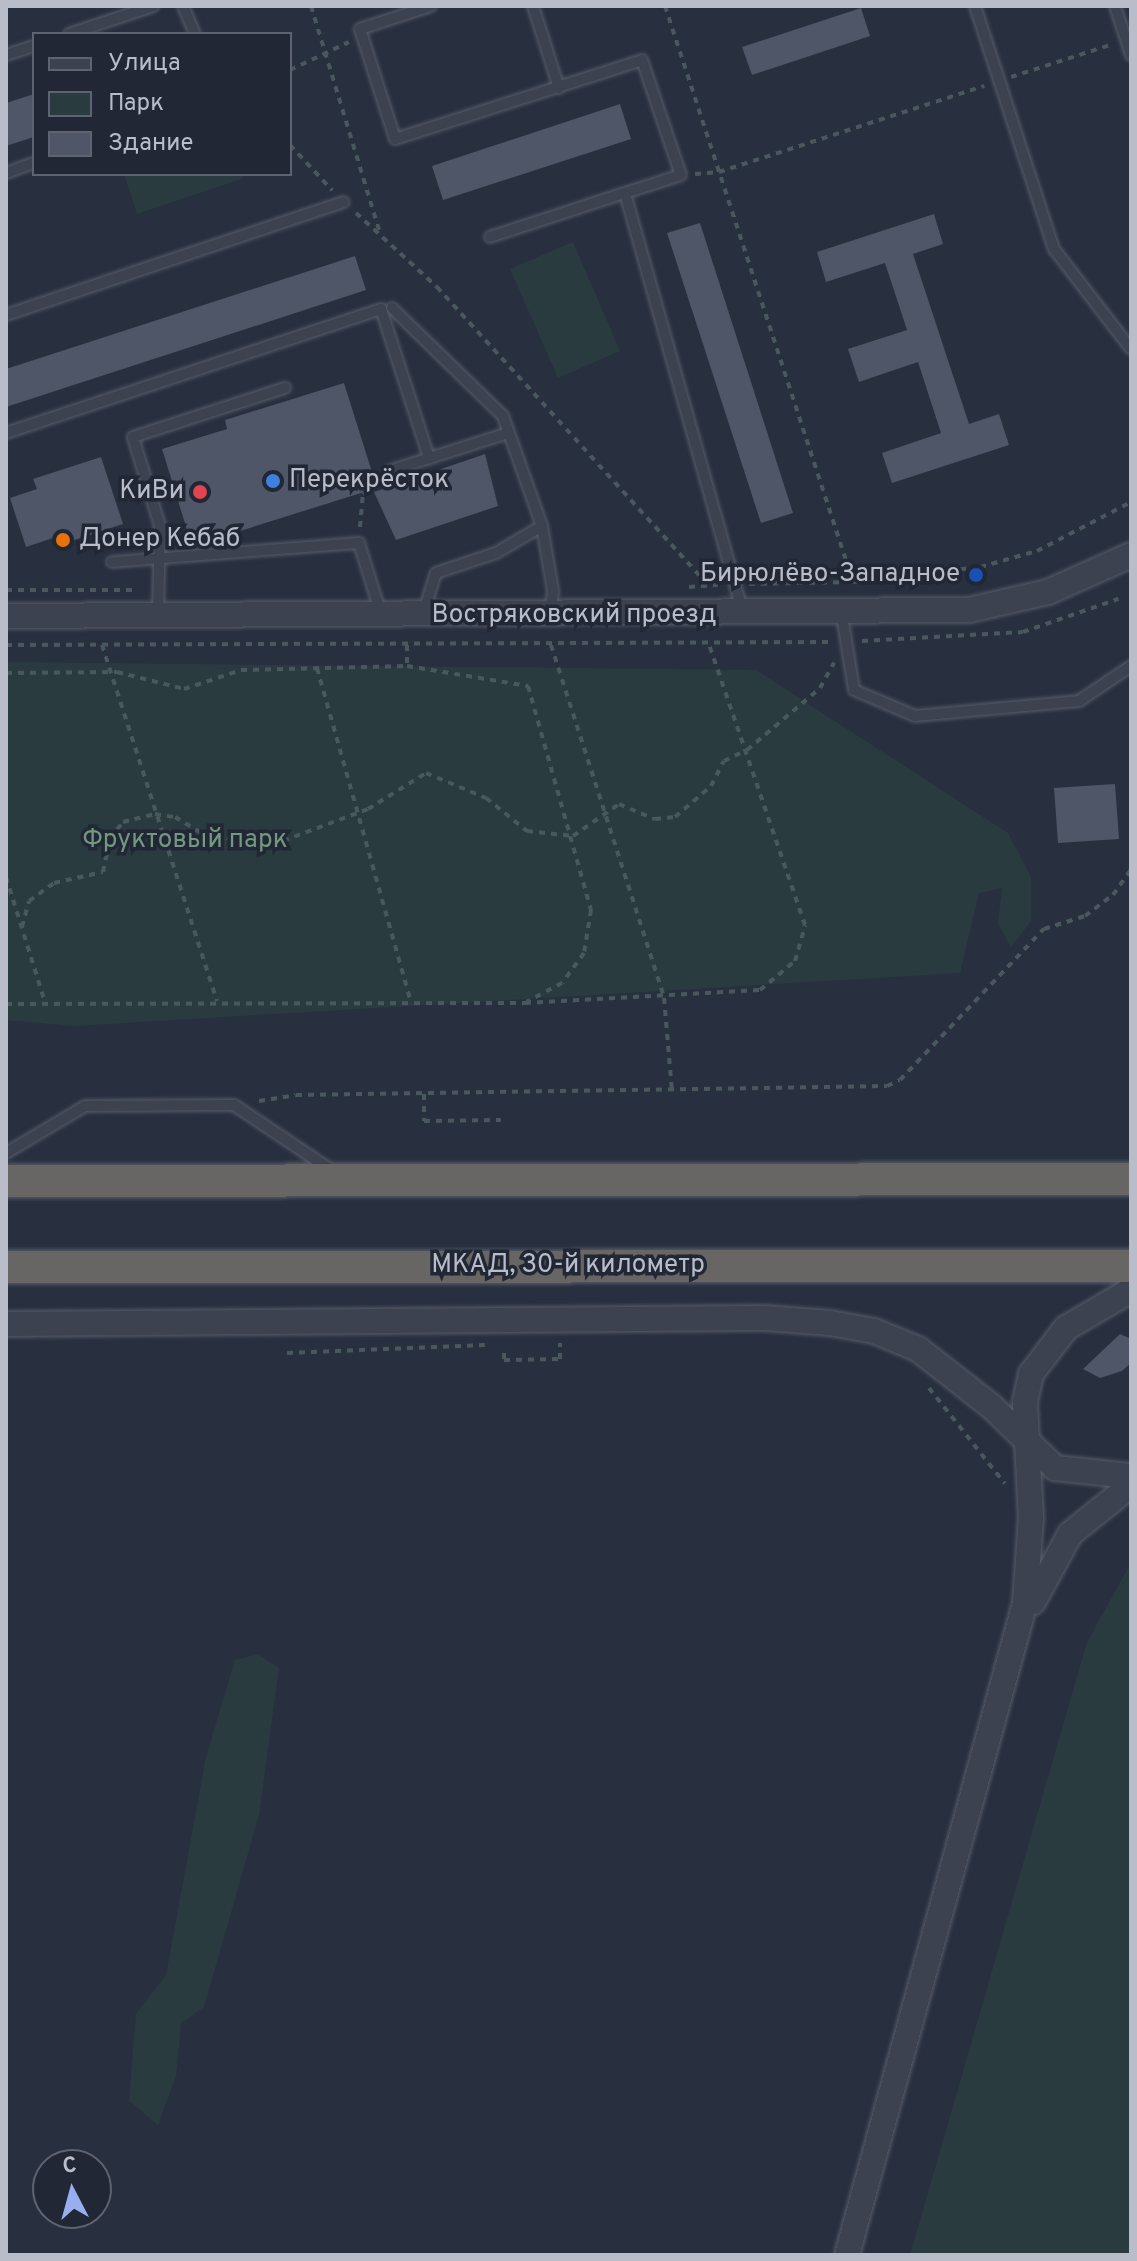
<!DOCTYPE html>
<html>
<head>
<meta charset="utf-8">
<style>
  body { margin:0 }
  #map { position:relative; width:1137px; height:2261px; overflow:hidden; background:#282f3f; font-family:Overpass,sans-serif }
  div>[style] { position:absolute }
  .green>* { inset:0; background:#2a3b40 }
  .building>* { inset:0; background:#4e5667 }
  .path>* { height:4px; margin-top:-2px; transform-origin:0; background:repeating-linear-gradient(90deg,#48585d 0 6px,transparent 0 12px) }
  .roads { filter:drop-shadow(0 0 2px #575d69) drop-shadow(0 0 2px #575d69) }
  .service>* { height:10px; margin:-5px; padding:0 5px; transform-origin:5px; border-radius:5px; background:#3c424f }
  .tertiary>* { height:24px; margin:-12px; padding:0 12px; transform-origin:12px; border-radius:12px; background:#3c424f }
  .trunk>* { height:32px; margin:-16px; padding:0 16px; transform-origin:16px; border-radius:16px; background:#676664 }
  .dots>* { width:22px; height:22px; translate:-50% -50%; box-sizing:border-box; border:4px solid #212734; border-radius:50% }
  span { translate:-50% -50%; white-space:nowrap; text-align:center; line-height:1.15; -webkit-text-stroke:7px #212734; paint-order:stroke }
  .poi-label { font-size:26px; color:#b8bdc9 }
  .left { translate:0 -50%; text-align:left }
  .right { translate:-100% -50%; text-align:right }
  .street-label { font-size:26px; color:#b8bdc9 }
  .park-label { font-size:26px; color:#72987f }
  .frame { position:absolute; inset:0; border:8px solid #b8bdc9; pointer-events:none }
  .legend { position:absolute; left:32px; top:32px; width:260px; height:144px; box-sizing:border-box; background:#212734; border:2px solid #5d6370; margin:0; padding:10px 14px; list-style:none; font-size:24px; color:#b8bdc9 }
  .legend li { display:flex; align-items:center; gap:16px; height:40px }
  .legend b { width:40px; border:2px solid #5d6370 }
  .north { position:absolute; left:32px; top:2149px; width:80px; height:80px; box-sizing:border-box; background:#212734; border:2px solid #5d6370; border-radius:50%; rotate:354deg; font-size:22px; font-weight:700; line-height:32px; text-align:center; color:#b8bdc9 }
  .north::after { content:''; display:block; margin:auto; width:28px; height:36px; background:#97afef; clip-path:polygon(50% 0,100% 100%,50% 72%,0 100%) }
</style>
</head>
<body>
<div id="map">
  <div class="green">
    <div style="clip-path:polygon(124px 174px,243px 174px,244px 178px,137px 214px)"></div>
    <div style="clip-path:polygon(573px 242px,620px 351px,558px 378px,510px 269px)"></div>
    <div style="clip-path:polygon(6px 662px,756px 670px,1008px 833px,1031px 877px,1031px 921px,1011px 947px,998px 923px,1002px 888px,979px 893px,960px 973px,74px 1026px,6px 1020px)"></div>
    <div style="clip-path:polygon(1131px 1563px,1131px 2255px,910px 2255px,1087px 1642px)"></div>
    <div style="clip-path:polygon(258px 1654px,279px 1668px,259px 1815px,204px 2007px,181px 2023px,176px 2076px,158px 2125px,129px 2101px,136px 2014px,166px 1975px,206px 1757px,235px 1660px)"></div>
  </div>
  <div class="building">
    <div style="clip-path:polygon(861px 8px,870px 36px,752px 75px,742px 47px)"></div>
    <div style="clip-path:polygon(34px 94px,34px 137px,6px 146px,6px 103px)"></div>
    <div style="clip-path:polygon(620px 104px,631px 139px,443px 200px,432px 166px)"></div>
    <div style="clip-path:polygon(934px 214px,943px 244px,913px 254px,969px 424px,999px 414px,1009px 445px,892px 483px,882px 453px,941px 433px,918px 362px,859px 382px,848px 349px,907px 330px,885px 263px,826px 282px,817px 252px)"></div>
    <div style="clip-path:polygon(700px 223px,793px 513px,761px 523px,667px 233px)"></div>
    <div style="clip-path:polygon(355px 256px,366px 290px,6px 407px,6px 369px)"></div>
    <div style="clip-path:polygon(344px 383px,377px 488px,192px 546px,162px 449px,227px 429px,225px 420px)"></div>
    <div style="clip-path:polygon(485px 454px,498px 506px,396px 540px,374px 492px)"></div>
    <div style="clip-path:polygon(101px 457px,123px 524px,56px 546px,53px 538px,26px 547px,10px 498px,37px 489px,33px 479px)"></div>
    <div style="clip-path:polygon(1115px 784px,1119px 839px,1058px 843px,1054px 788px)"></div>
    <div style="clip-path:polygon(1120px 1334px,1131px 1339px,1131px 1363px,1122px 1371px,1100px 1378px,1083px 1369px)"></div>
  </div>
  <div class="path">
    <div style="left:311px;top:6px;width:237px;rotate:73.1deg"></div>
    <div style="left:665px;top:6px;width:606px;rotate:71.92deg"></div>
    <div style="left:290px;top:70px;width:65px;rotate:-25.4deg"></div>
    <div style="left:1011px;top:77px;width:107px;rotate:-17.9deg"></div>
    <div style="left:290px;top:145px;width:62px;rotate:47deg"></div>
    <div style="left:695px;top:174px;width:24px;rotate:-5deg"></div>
    <div style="left:719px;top:172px;width:279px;rotate:-18deg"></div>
    <div style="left:356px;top:213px;width:110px;rotate:42.4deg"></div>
    <div style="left:437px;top:287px;width:404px;rotate:47.7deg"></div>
    <div style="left:360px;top:527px;width:32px;rotate:-85deg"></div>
    <div style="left:363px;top:495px;width:21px;rotate:-31deg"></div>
    <div style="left:749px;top:584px;width:104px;rotate:-1.1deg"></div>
    <div style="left:853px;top:582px;width:128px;rotate:-6.7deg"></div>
    <div style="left:980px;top:567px;width:59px;rotate:-15.7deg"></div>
    <div style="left:1037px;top:551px;width:106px;rotate:-27.5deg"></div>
    <div style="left:689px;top:587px;width:31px;rotate:-4deg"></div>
    <div style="left:6px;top:590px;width:127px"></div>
    <div style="left:862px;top:641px;width:161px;rotate:-3.2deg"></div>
    <div style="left:1023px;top:632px;width:101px;rotate:-19.2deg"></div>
    <div style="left:6px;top:645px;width:827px;rotate:-0.21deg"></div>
    <div style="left:102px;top:645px;width:374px;rotate:72.1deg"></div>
    <div style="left:407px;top:645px;width:21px;rotate:90deg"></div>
    <div style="left:551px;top:645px;width:371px;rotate:72.2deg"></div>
    <div style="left:664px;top:998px;width:94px;rotate:85.1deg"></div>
    <div style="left:317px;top:668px;width:348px;rotate:74.3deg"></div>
    <div style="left:6px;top:673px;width:111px;rotate:-0.5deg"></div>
    <div style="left:117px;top:672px;width:69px;rotate:14.2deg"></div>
    <div style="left:184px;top:689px;width:60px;rotate:-18.4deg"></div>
    <div style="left:241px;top:670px;width:166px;rotate:-1.4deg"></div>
    <div style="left:407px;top:666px;width:123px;rotate:9.4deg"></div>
    <div style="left:528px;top:686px;width:233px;rotate:74.3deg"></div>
    <div style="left:591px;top:910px;width:44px;rotate:99.2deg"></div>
    <div style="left:584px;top:953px;width:37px;rotate:126deg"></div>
    <div style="left:562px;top:983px;width:40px;rotate:152deg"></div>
    <div style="left:6px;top:877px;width:131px;rotate:72.7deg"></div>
    <div style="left:22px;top:927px;width:27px;rotate:-75deg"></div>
    <div style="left:29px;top:901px;width:31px;rotate:-36deg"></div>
    <div style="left:54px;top:883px;width:50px;rotate:-12.7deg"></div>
    <div style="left:103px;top:872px;width:34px;rotate:-78deg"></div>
    <div style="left:110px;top:839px;width:21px;rotate:-53deg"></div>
    <div style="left:123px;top:822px;width:33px;rotate:-14deg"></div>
    <div style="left:155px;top:814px;width:20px;rotate:9deg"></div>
    <div style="left:175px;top:817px;width:33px;rotate:31deg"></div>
    <div style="left:203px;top:834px;width:70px;rotate:9.1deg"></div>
    <div style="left:272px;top:845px;width:103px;rotate:-20.6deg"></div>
    <div style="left:368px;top:809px;width:68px;rotate:-31.8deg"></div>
    <div style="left:426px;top:773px;width:65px;rotate:22.6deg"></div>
    <div style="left:486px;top:798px;width:53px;rotate:38.8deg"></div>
    <div style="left:527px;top:831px;width:46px;rotate:6.2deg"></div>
    <div style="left:573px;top:836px;width:56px;rotate:-34.8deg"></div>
    <div style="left:619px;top:804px;width:39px;rotate:23deg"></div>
    <div style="left:655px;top:819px;width:20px;rotate:-6deg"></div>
    <div style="left:675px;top:817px;width:48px;rotate:-40.7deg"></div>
    <div style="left:711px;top:786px;width:28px;rotate:-63deg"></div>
    <div style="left:724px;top:761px;width:25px;rotate:-26deg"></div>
    <div style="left:747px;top:750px;width:96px;rotate:-40.3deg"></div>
    <div style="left:820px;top:688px;width:29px;rotate:-61deg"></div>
    <div style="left:6px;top:1004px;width:519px;rotate:-0.11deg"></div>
    <div style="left:525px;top:1003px;width:235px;rotate:-3.2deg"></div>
    <div style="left:760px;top:990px;width:45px;rotate:-39.6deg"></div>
    <div style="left:795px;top:961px;width:37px;rotate:-74deg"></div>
    <div style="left:805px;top:925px;width:296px;rotate:-108.9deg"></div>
    <div style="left:424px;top:1094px;width:27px;rotate:90deg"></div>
    <div style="left:424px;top:1121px;width:77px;rotate:-0.7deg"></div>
    <div style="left:259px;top:1101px;width:37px;rotate:-9deg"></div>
    <div style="left:296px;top:1095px;width:591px;rotate:-0.87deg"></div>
    <div style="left:887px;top:1086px;width:14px;rotate:-25deg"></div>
    <div style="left:900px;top:1080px;width:209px;rotate:-46.4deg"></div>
    <div style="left:1044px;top:929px;width:43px;rotate:-17.6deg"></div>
    <div style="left:1085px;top:916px;width:35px;rotate:-37deg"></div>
    <div style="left:1113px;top:895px;width:32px;rotate:-55deg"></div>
    <div style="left:287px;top:1353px;width:198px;rotate:-2.3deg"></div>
    <div style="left:504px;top:1353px;width:7px;rotate:90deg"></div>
    <div style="left:504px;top:1360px;width:56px;rotate:-1deg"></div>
    <div style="left:560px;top:1359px;width:16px;rotate:-90deg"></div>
    <div style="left:929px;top:1388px;width:122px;rotate:51.6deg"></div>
  </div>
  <div class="roads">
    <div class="service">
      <div style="left:183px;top:6px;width:30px;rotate:67deg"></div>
      <div style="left:431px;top:6px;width:75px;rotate:162.1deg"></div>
      <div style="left:360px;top:29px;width:115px;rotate:72.3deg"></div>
      <div style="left:395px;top:139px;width:259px;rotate:-17.7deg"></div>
      <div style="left:642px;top:60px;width:121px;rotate:71.3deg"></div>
      <div style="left:681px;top:175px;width:59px;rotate:162.2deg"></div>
      <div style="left:625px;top:193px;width:433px;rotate:74.3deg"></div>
      <div style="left:533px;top:6px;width:86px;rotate:72.4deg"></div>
      <div style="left:975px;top:6px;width:256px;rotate:72deg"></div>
      <div style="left:1054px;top:249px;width:126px;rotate:52.4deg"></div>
      <div style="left:1115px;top:6px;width:52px;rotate:71.9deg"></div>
      <div style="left:69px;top:34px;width:89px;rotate:-18.4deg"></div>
      <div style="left:6px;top:55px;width:29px;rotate:-18deg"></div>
      <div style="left:6px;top:173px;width:30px;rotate:-20deg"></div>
      <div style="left:490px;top:237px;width:142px;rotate:-18.1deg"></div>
      <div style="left:392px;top:308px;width:155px;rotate:44.2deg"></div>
      <div style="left:503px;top:416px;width:117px;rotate:70.5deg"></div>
      <div style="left:542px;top:526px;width:66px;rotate:80.4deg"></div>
      <div style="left:553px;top:591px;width:23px;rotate:97deg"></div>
      <div style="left:6px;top:315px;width:356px;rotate:-18.5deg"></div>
      <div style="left:6px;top:433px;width:395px;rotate:-18.3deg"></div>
      <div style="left:381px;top:309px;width:157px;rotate:72.1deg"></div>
      <div style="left:389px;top:471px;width:125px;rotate:-17.7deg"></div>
      <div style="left:112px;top:562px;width:248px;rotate:-4.4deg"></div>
      <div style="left:359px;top:543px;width:74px;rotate:72.8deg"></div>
      <div style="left:158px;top:614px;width:88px;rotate:-88.7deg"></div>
      <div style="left:160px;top:526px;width:93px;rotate:-106.9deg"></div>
      <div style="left:133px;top:437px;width:160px;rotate:-17.9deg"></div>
      <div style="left:423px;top:614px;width:43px;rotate:-72.4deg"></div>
      <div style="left:436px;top:573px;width:63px;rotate:-18.4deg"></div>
      <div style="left:496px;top:553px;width:53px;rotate:-30.4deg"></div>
      <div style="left:842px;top:615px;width:76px;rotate:80.9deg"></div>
      <div style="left:854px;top:690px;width:66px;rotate:23.1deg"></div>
      <div style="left:915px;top:716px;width:165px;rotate:-5.2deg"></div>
      <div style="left:1079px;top:701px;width:63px;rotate:-33.9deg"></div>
      <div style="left:6px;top:1153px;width:92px;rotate:-30.7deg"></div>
      <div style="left:85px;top:1106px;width:149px;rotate:-0.4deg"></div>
      <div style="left:234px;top:1105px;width:120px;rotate:33.8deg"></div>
    </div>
    <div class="tertiary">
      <div style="left:6px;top:616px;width:963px;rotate:-0.36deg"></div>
      <div style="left:969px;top:610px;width:81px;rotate:-12.8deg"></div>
      <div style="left:1048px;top:592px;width:91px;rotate:-24deg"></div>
      <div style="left:6px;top:1324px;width:759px;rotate:-0.45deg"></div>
      <div style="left:765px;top:1318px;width:65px;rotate:4.4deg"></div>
      <div style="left:830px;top:1323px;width:45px;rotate:10.3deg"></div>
      <div style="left:874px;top:1331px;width:48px;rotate:22.2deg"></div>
      <div style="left:918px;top:1349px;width:93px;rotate:38deg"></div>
      <div style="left:991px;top:1406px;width:89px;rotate:44.1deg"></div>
      <div style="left:1055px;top:1468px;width:76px;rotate:6deg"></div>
      <div style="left:1033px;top:1602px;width:77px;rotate:-61.4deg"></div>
      <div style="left:1070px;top:1534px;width:78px;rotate:-38.8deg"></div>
      <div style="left:847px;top:2255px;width:676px;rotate:-74.73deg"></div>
      <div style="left:1025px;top:1603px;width:85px;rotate:-86deg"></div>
      <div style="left:1031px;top:1518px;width:116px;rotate:-93deg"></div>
      <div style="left:1025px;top:1402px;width:29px;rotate:-78deg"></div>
      <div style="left:1031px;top:1374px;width:58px;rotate:-52.7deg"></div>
      <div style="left:1066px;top:1328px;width:75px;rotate:-30.3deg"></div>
    </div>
    <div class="trunk">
      <div style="left:6px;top:1181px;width:1125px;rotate:-0.1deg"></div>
      <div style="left:6px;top:1267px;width:1125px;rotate:-0.05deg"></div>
    </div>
  </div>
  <div class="dots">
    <div style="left:273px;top:481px;background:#3f7fe0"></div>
    <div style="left:200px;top:492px;background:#e0444e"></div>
    <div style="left:63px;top:540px;background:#e8710a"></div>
    <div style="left:976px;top:575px;background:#1a4fb4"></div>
  </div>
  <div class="poi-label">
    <span class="left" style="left:289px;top:481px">Перекрёсток</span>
    <span class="right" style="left:184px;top:492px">КиВи</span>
    <span class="left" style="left:79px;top:540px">Донер Кебаб</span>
    <span class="right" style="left:960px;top:575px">Бирюлёво-Западное</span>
  </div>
  <div class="street-label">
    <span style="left:574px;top:616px">Востряковский проезд</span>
    <span style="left:568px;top:1266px">МКАД, 30-й километр</span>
  </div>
  <div class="park-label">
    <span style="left:185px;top:841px">Фруктовый парк</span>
  </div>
  <div class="frame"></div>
  <ul class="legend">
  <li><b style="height:10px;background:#3c424f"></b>Улица</li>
  <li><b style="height:22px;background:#2a3b40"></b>Парк</li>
  <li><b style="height:22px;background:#4e5667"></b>Здание</li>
  </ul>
  <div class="north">С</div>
</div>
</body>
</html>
